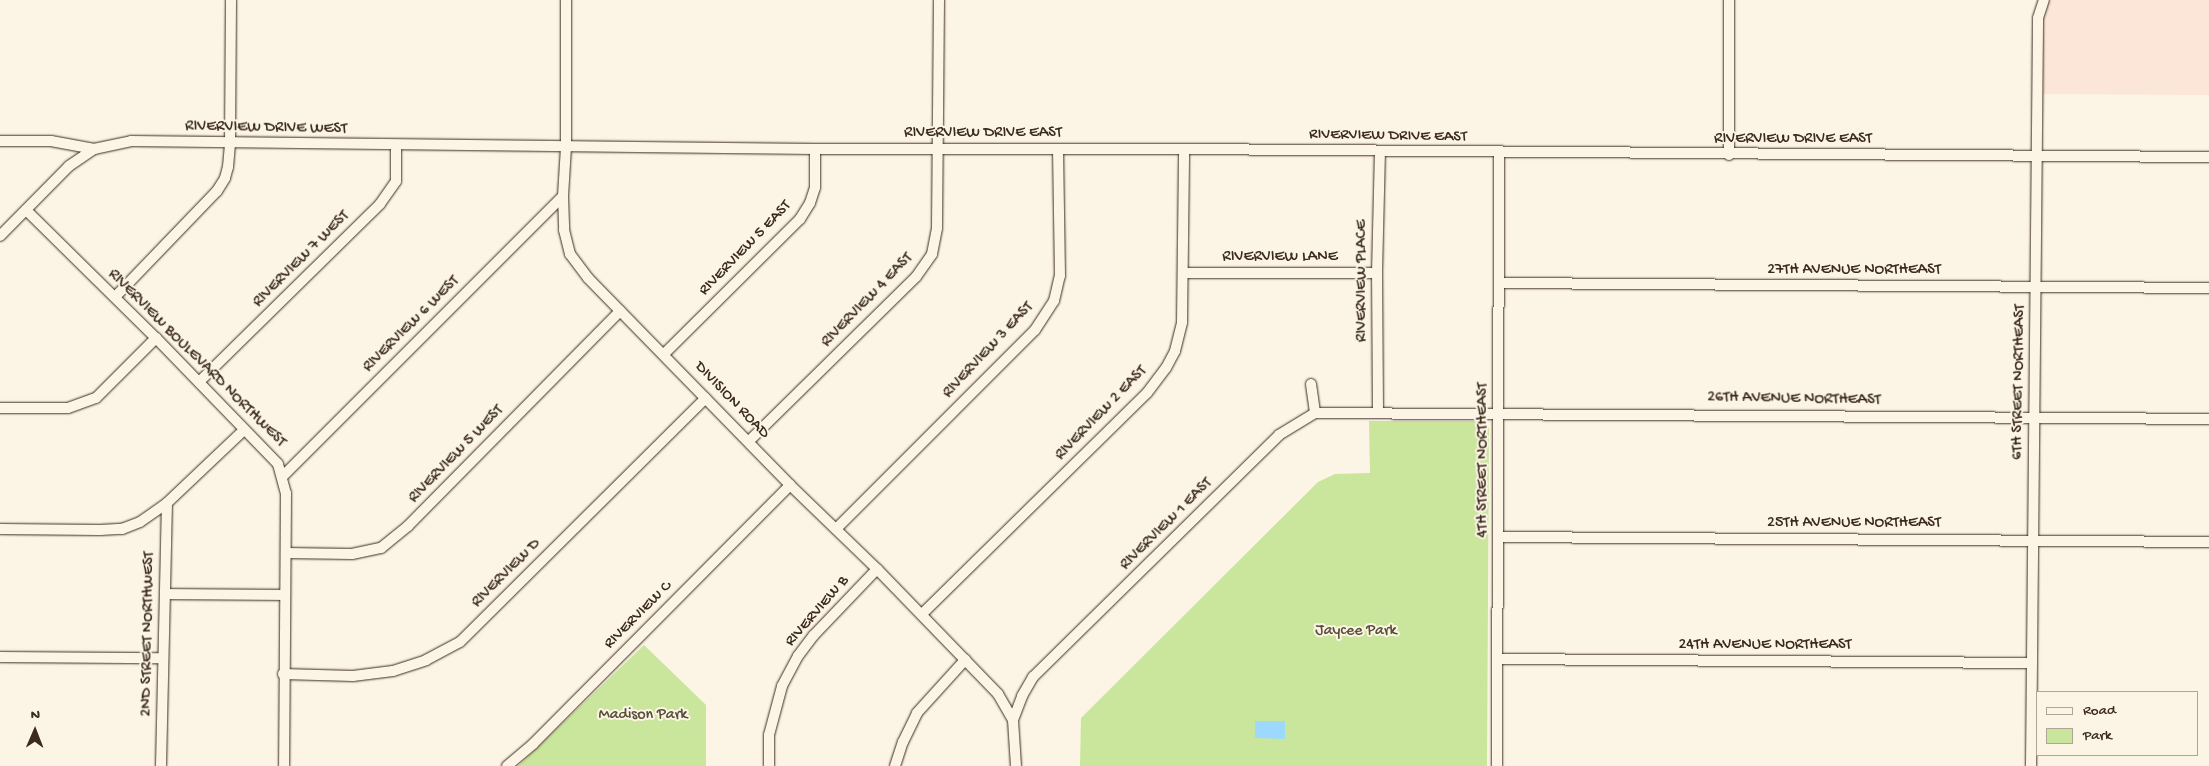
<!DOCTYPE html>
<html>
<head>
<meta charset="utf-8">
<style>
  body { margin:0 }
  #map { position:relative; width:2209px; height:766px; overflow:hidden; background:#fcf5e5; font-family:"Gochi Hand",sans-serif }
  div>[style] { position:absolute }
  .built>* { inset:0; background:#fce6d7 }
  .green>* { inset:0; background:#cae59c }
  .water>* { inset:0; background:#9dd9fe }
  .roads { filter:drop-shadow(0 0 1px #3b2a1e) drop-shadow(0 0 1px #3b2a1e) }
  .minor>* { height:10px; margin:-5px; padding:0 5px; transform-origin:5px; border-radius:5px; background:#fcf5e5 }
  span { translate:-50% -50%; white-space:nowrap; text-align:center; line-height:1.15; -webkit-text-stroke:4px #fcf5e5; paint-order:stroke }
  .street-label { font-size:16px; color:#3b2a1e }
  .park-label { font-size:16px; color:#584f37 }
  .legend { position:absolute; left:2036px; top:691px; width:162px; height:65px; box-sizing:border-box; background:#fcf5e5; border:1px solid #afa495; margin:0; padding:6px 9px; list-style:none; font-size:15px; color:#3b2a1e }
  .legend li { display:flex; align-items:center; gap:10px; height:25px }
  .legend b { width:25px; border:1px solid #afa495 }
  .north { position:absolute; left:10px; top:706px; width:50px; height:50px; -webkit-text-stroke:4px #fcf5e5; paint-order:stroke; rotate:1deg; font-size:14px; font-weight:700; line-height:20px; text-align:center; color:#3b2a1e }
  .north::after { content:''; display:block; margin:auto; width:18px; height:22px; background:#3b2a1e; clip-path:polygon(50% 0,100% 100%,50% 72%,0 100%) }
</style>
</head>
<body>
<div id="map">
  <div class="built">
    <div style="clip-path:polygon(2044px 0,2209px 0,2209px 95px,2037px 94px)"></div>
  </div>
  <div class="green">
    <div style="clip-path:polygon(1369px 421px,1483px 421px,1489px 428px,1487px 766px,1080px 766px,1081px 718px,1318px 482px,1335px 474px,1370px 473px)"></div>
    <div style="clip-path:polygon(644px 645px,706px 705px,706px 766px,518px 766px)"></div>
  </div>
  <div class="water">
    <div style="clip-path:polygon(1255px 721px,1285px 721px,1285px 739px,1255px 738px)"></div>
  </div>
  <div class="roads">
    <div class="minor">
      <div style="left:566px;top:0;width:147px;rotate:90deg"></div>
      <div style="left:566px;top:147px;width:49px;rotate:93.5deg"></div>
      <div style="left:563px;top:196px;width:34px;rotate:88deg"></div>
      <div style="left:564px;top:230px;width:25px;rotate:76deg"></div>
      <div style="left:570px;top:254px;width:30px;rotate:53deg"></div>
      <div style="left:588px;top:278px;width:289px;rotate:45.7deg"></div>
      <div style="left:790px;top:485px;width:121px;rotate:44deg"></div>
      <div style="left:877px;top:569px;width:174px;rotate:45.9deg"></div>
      <div style="left:998px;top:694px;width:30px;rotate:60deg"></div>
      <div style="left:1013px;top:720px;width:46px;rotate:86.3deg"></div>
      <div style="left:0;top:141px;width:51px"></div>
      <div style="left:51px;top:141px;width:44px;rotate:10.5deg"></div>
      <div style="left:1729px;top:155px;width:155px;rotate:-90deg"></div>
      <div style="left:26px;top:210px;width:182px;rotate:44.6deg"></div>
      <div style="left:156px;top:338px;width:175px;rotate:45.9deg"></div>
      <div style="left:278px;top:464px;width:30px;rotate:75deg"></div>
      <div style="left:286px;top:493px;width:273px;rotate:90.4deg"></div>
      <div style="left:0;top:236px;width:98px;rotate:-45.4deg"></div>
      <div style="left:69px;top:166px;width:30px;rotate:-34deg"></div>
      <div style="left:94px;top:149px;width:38px;rotate:-12deg"></div>
      <div style="left:131px;top:141px;width:684px;rotate:0.67deg"></div>
      <div style="left:815px;top:149px;width:369px"></div>
      <div style="left:1184px;top:149px;width:1025px;rotate:0.45deg"></div>
      <div style="left:1184px;top:273px;width:193px"></div>
      <div style="left:1499px;top:283px;width:710px;rotate:0.4deg"></div>
      <div style="left:115px;top:297px;width:147px;rotate:-46.1deg"></div>
      <div style="left:217px;top:191px;width:15px;rotate:-58deg"></div>
      <div style="left:225px;top:178px;width:11px;rotate:-75deg"></div>
      <div style="left:228px;top:167px;width:23px;rotate:-85deg"></div>
      <div style="left:230px;top:144px;width:144px;rotate:-89.6deg"></div>
      <div style="left:664px;top:354px;width:192px;rotate:-44.8deg"></div>
      <div style="left:800px;top:219px;width:19px;rotate:-58deg"></div>
      <div style="left:810px;top:203px;width:16px;rotate:-72deg"></div>
      <div style="left:815px;top:188px;width:39px;rotate:-90deg"></div>
      <div style="left:199px;top:382px;width:254px;rotate:-44.5deg"></div>
      <div style="left:380px;top:204px;width:28px;rotate:-55deg"></div>
      <div style="left:396px;top:181px;width:35px;rotate:-90deg"></div>
      <div style="left:1311px;top:384px;width:29px;rotate:82deg"></div>
      <div style="left:0;top:408px;width:68px"></div>
      <div style="left:68px;top:408px;width:30px;rotate:-20deg"></div>
      <div style="left:96px;top:398px;width:85px;rotate:-45deg"></div>
      <div style="left:1378px;top:411px;width:138px;rotate:-90.4deg"></div>
      <div style="left:1377px;top:273px;width:121px;rotate:-88.6deg"></div>
      <div style="left:749px;top:441px;width:234px;rotate:-44.5deg"></div>
      <div style="left:916px;top:277px;width:28px;rotate:-55deg"></div>
      <div style="left:932px;top:254px;width:26px;rotate:-79deg"></div>
      <div style="left:937px;top:228px;width:228px;rotate:-89.5deg"></div>
      <div style="left:283px;top:476px;width:396px;rotate:-45deg"></div>
      <div style="left:0;top:529px;width:100px;rotate:0.6deg"></div>
      <div style="left:100px;top:530px;width:22px;rotate:-3deg"></div>
      <div style="left:122px;top:529px;width:19px;rotate:-21deg"></div>
      <div style="left:140px;top:522px;width:33px;rotate:-35deg"></div>
      <div style="left:167px;top:503px;width:106px;rotate:-43.5deg"></div>
      <div style="left:836px;top:529px;width:281px;rotate:-45deg"></div>
      <div style="left:1035px;top:330px;width:35px;rotate:-57deg"></div>
      <div style="left:1054px;top:301px;width:26px;rotate:-77deg"></div>
      <div style="left:1060px;top:276px;width:127px;rotate:-90.9deg"></div>
      <div style="left:1499px;top:537px;width:710px;rotate:0.4deg"></div>
      <div style="left:286px;top:553px;width:66px;rotate:0.9deg"></div>
      <div style="left:352px;top:554px;width:30px;rotate:-12deg"></div>
      <div style="left:381px;top:548px;width:35px;rotate:-39deg"></div>
      <div style="left:408px;top:526px;width:302px;rotate:-45.4deg"></div>
      <div style="left:165px;top:594px;width:120px;rotate:0.5deg"></div>
      <div style="left:922px;top:614px;width:315px;rotate:-44.5deg"></div>
      <div style="left:1147px;top:393px;width:31px;rotate:-53deg"></div>
      <div style="left:1166px;top:368px;width:19px;rotate:-62deg"></div>
      <div style="left:1175px;top:351px;width:30px;rotate:-76deg"></div>
      <div style="left:1182px;top:322px;width:173px;rotate:-89.3deg"></div>
      <div style="left:0;top:657px;width:162px;rotate:0.4deg"></div>
      <div style="left:1497px;top:659px;width:535px;rotate:0.43deg"></div>
      <div style="left:283px;top:674px;width:70px;rotate:1.6deg"></div>
      <div style="left:353px;top:676px;width:40px;rotate:-7.1deg"></div>
      <div style="left:393px;top:671px;width:35px;rotate:-18deg"></div>
      <div style="left:426px;top:660px;width:38px;rotate:-28deg"></div>
      <div style="left:460px;top:642px;width:346px;rotate:-44.8deg"></div>
      <div style="left:1013px;top:720px;width:26px;rotate:-69deg"></div>
      <div style="left:1022px;top:696px;width:22px;rotate:-60deg"></div>
      <div style="left:1033px;top:677px;width:345px;rotate:-44.5deg"></div>
      <div style="left:1279px;top:435px;width:42px;rotate:-31.4deg"></div>
      <div style="left:1315px;top:413px;width:894px;rotate:0.38deg"></div>
      <div style="left:161px;top:766px;width:263px;rotate:-88.7deg"></div>
      <div style="left:507px;top:766px;width:34px;rotate:-40deg"></div>
      <div style="left:533px;top:744px;width:365px;rotate:-45.2deg"></div>
      <div style="left:769px;top:766px;width:31px;rotate:-90deg"></div>
      <div style="left:769px;top:735px;width:51px;rotate:-75.1deg"></div>
      <div style="left:782px;top:686px;width:34px;rotate:-62deg"></div>
      <div style="left:798px;top:656px;width:26px;rotate:-53deg"></div>
      <div style="left:814px;top:635px;width:91px;rotate:-46.3deg"></div>
      <div style="left:895px;top:766px;width:25px;rotate:-72deg"></div>
      <div style="left:903px;top:742px;width:32px;rotate:-64deg"></div>
      <div style="left:917px;top:713px;width:72px;rotate:-47.8deg"></div>
      <div style="left:1497px;top:766px;width:613px;rotate:-89.81deg"></div>
      <div style="left:2031px;top:766px;width:748px;rotate:-89.46deg"></div>
      <div style="left:2038px;top:18px;width:19px;rotate:-72deg"></div>
    </div>
  </div>
  <div class="street-label">
    <span style="left:266px;top:129px;rotate:1deg">RIVERVIEW DRIVE WEST</span>
    <span style="left:983px;top:134px">RIVERVIEW DRIVE EAST</span>
    <span style="left:1388px;top:137px;rotate:1deg">RIVERVIEW DRIVE EAST</span>
    <span style="left:1793px;top:140px">RIVERVIEW DRIVE EAST</span>
    <span style="left:746px;top:249px;rotate:-46deg">RIVERVIEW 5 EAST</span>
    <span style="left:1280px;top:258px">RIVERVIEW LANE</span>
    <span style="left:302px;top:260px;rotate:-45deg">RIVERVIEW 7 WEST</span>
    <span style="left:1854px;top:271px">27TH AVENUE NORTHEAST</span>
    <span style="left:1363px;top:281px;rotate:-90deg">RIVERVIEW PLACE</span>
    <span style="left:868px;top:301px;rotate:-46deg">RIVERVIEW 4 EAST</span>
    <span style="left:412px;top:325px;rotate:-45deg">RIVERVIEW 6 WEST</span>
    <span style="left:989px;top:351px;rotate:-47deg">RIVERVIEW 3 EAST</span>
    <span style="left:196px;top:359px;rotate:45deg">RIVERVIEW BOULEVARD NORTHWEST</span>
    <span style="left:2020px;top:382px;rotate:-89deg">6TH STREET NORTHEAST</span>
    <span style="left:1794px;top:400px;rotate:1deg">26TH AVENUE NORTHEAST</span>
    <span style="left:731px;top:401px;rotate:46deg">DIVISION ROAD</span>
    <span style="left:1102px;top:414px;rotate:-46deg">RIVERVIEW 2 EAST</span>
    <span style="left:457px;top:455px;rotate:-46deg">RIVERVIEW 5 WEST</span>
    <span style="left:1484px;top:460px;rotate:-90deg">4TH STREET NORTHEAST</span>
    <span style="left:1854px;top:524px">25TH AVENUE NORTHEAST</span>
    <span style="left:1167px;top:525px;rotate:-45deg">RIVERVIEW 1 EAST</span>
    <span style="left:507px;top:574px;rotate:-45deg">RIVERVIEW D</span>
    <span style="left:818px;top:612px;rotate:-49deg">RIVERVIEW B</span>
    <span style="left:639px;top:616px;rotate:-45deg">RIVERVIEW C</span>
    <span style="left:149px;top:634px;rotate:-89deg">2ND STREET NORTHWEST</span>
    <span style="left:1765px;top:646px">24TH AVENUE NORTHEAST</span>
  </div>
  <div class="park-label">
    <span style="left:1356px;top:632px">Jaycee Park</span>
    <span style="left:643px;top:716px">Madison Park</span>
  </div>
  <ul class="legend">
  <li><b style="height:6px;background:#fcf5e5"></b>Road</li>
  <li><b style="height:14px;background:#cae59c"></b>Park</li>
  </ul>
  <div class="north">N</div>
</div>
</body>
</html>
